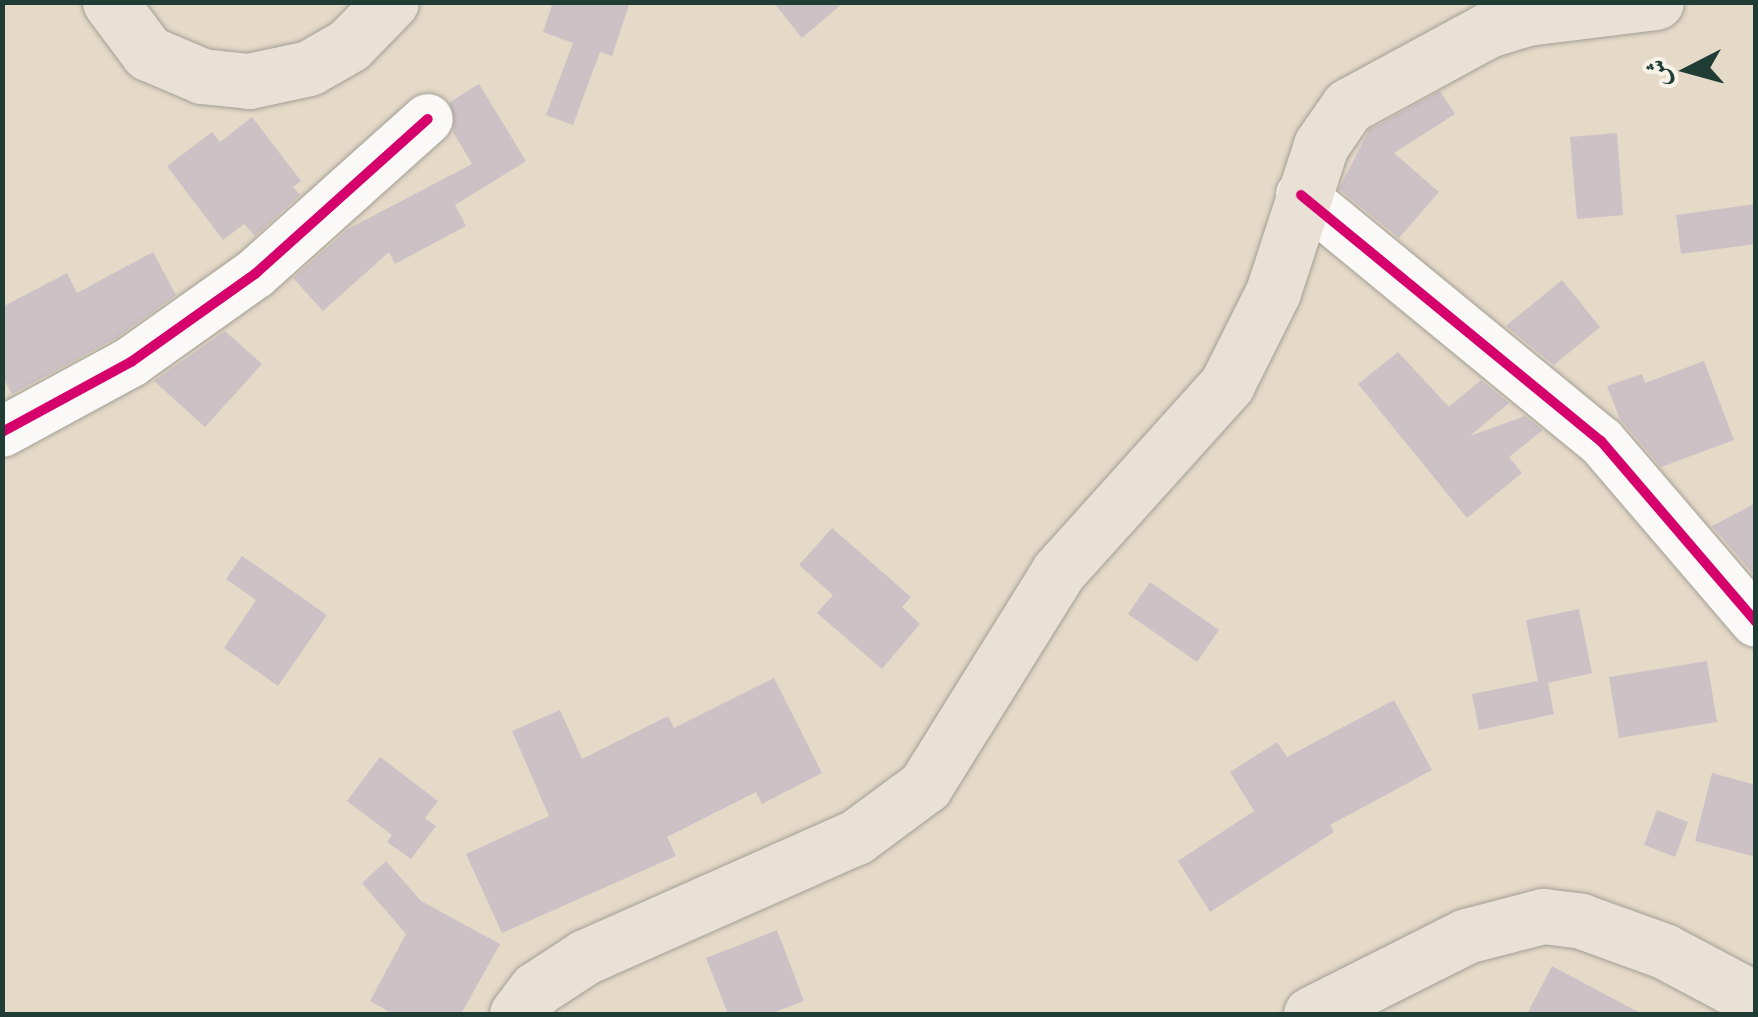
<!DOCTYPE html>
<html>
<head>
<meta charset="utf-8">
<style>
  body { margin:0 }
  #map { position:relative; width:1758px; height:1017px; overflow:hidden; background:#e5d9c8; font-family:Alegreya,Amiri,serif }
  div>[style] { position:absolute }
  .building>* { inset:0; background:#ccc2c6 }
  .roads { filter:drop-shadow(0 0 2px #a29f94) drop-shadow(0 0 2px #a29f94) }
  .minor>* { height:50px; margin:-25px; padding:0 25px; transform-origin:25px; border-radius:25px; background:#fbf9f7 }
  .major>* { height:55px; margin:-27.5px; padding:0 27.5px; transform-origin:27.5px; border-radius:27.5px; background:#eae1d6 }
  .cycleway>* { height:10px; margin:-5px; padding:0 5px; transform-origin:5px; border-radius:5px; background:#d6006c }
  span { translate:-50% -50%; white-space:nowrap; text-align:center; line-height:1.15; -webkit-text-stroke:9px #f7f3e8; paint-order:stroke }
  .frame { position:absolute; inset:0; border:5px solid #1f3d34; pointer-events:none }
  .north { position:absolute; left:1638px; top:20px; width:100px; height:100px; -webkit-text-stroke:8px #f7f3e8; paint-order:stroke; rotate:264deg; font-size:28px; font-weight:700; line-height:40px; text-align:center; color:#1f3d34 }
  .north::after { content:''; display:block; margin:auto; width:35px; height:45px; background:#1f3d34; clip-path:polygon(50% 0,100% 100%,50% 72%,0 100%) }
</style>
</head>
<body>
<div id="map">
  <div class="building">
    <div style="clip-path:polygon(553px 2px,630px 2px,612px 56px,600px 52px,573px 125px,546px 115px,573px 43px,543px 32px)"></div>
    <div style="clip-path:polygon(773px 2px,844px 2px,802px 38px)"></div>
    <div style="clip-path:polygon(479px 84px,526px 161px,455px 205px,466px 226px,395px 264px,389px 252px,323px 311px,293px 278px,348px 229px,472px 164px,453px 132px,450px 102px)"></div>
    <div style="clip-path:polygon(1440px 91px,1455px 114px,1394px 153px,1439px 192px,1399px 238px,1339px 189px,1369px 130px)"></div>
    <div style="clip-path:polygon(252px 117px,301px 181px,293px 187px,300px 195px,255px 236px,244px 224px,223px 240px,167px 166px,212px 132px,220px 142px)"></div>
    <div style="clip-path:polygon(1617px 133px,1623px 215px,1577px 219px,1570px 137px)"></div>
    <div style="clip-path:polygon(1756px 204px,1756px 244px,1681px 254px,1676px 215px)"></div>
    <div style="clip-path:polygon(153px 252px,176px 295px,116px 338px,12px 394px,2px 376px,2px 307px,67px 273px,77px 293px)"></div>
    <div style="clip-path:polygon(1562px 280px,1600px 327px,1554px 365px,1506px 326px)"></div>
    <div style="clip-path:polygon(225px 331px,262px 364px,205px 427px,154px 381px)"></div>
    <div style="clip-path:polygon(1398px 352px,1449px 407px,1481px 380px,1509px 403px,1470px 436px,1525px 416px,1543px 430px,1509px 457px,1522px 473px,1467px 518px,1358px 384px)"></div>
    <div style="clip-path:polygon(1704px 361px,1734px 440px,1661px 467px,1620px 419px,1607px 386px,1642px 374px,1645px 383px)"></div>
    <div style="clip-path:polygon(1756px 503px,1756px 577px,1712px 526px)"></div>
    <div style="clip-path:polygon(832px 528px,911px 597px,902px 607px,920px 624px,882px 669px,817px 613px,833px 595px,799px 565px)"></div>
    <div style="clip-path:polygon(242px 556px,327px 615px,278px 686px,224px 648px,256px 600px,226px 579px)"></div>
    <div style="clip-path:polygon(1150px 582px,1219px 630px,1197px 662px,1128px 614px)"></div>
    <div style="clip-path:polygon(1579px 609px,1592px 673px,1548px 683px,1554px 714px,1479px 730px,1472px 694px,1538px 681px,1526px 620px)"></div>
    <div style="clip-path:polygon(1707px 661px,1717px 722px,1619px 738px,1609px 677px)"></div>
    <div style="clip-path:polygon(774px 678px,822px 773px,762px 804px,756px 792px,667px 837px,676px 856px,502px 933px,466px 854px,549px 816px,512px 731px,560px 710px,582px 759px,668px 716px,674px 728px)"></div>
    <div style="clip-path:polygon(1394px 700px,1432px 770px,1330px 825px,1334px 832px,1210px 912px,1178px 861px,1254px 811px,1230px 772px,1277px 742px,1287px 757px)"></div>
    <div style="clip-path:polygon(380px 757px,438px 801px,425px 818px,436px 826px,411px 859px,387px 842px,392px 835px,347px 801px)"></div>
    <div style="clip-path:polygon(1712px 773px,1756px 785px,1756px 857px,1695px 841px)"></div>
    <div style="clip-path:polygon(1657px 810px,1688px 822px,1675px 857px,1644px 845px)"></div>
    <div style="clip-path:polygon(386px 861px,421px 901px,500px 944px,461px 1014px,393px 1014px,370px 1001px,406px 934px,362px 883px)"></div>
    <div style="clip-path:polygon(777px 930px,804px 1001px,770px 1014px,728px 1014px,706px 958px)"></div>
    <div style="clip-path:polygon(1552px 966px,1642px 1014px,1527px 1014px)"></div>
  </div>
  <div class="roads">
    <div class="minor">
      <div style="left:1301px;top:195px;width:388px;rotate:39.4deg"></div>
      <div style="left:1601px;top:441px;width:238px;rotate:49.4deg"></div>
      <div style="left:2px;top:432px;width:147px;rotate:-28.5deg"></div>
      <div style="left:131px;top:362px;width:152px;rotate:-35.4deg"></div>
      <div style="left:255px;top:274px;width:232px;rotate:-41.9deg"></div>
    </div>
    <div class="major">
      <div style="left:110px;top:2px;width:64px;rotate:53.3deg"></div>
      <div style="left:148px;top:53px;width:59px;rotate:23.1deg"></div>
      <div style="left:202px;top:76px;width:47px;rotate:6.1deg"></div>
      <div style="left:249px;top:81px;width:61px;rotate:-12.2deg"></div>
      <div style="left:309px;top:68px;width:46px;rotate:-29.9deg"></div>
      <div style="left:349px;top:45px;width:60px;rotate:-45.7deg"></div>
      <div style="left:517px;top:1014px;width:31px;rotate:-53deg"></div>
      <div style="left:536px;top:989px;width:59px;rotate:-33.1deg"></div>
      <div style="left:585px;top:957px;width:296px;rotate:-23.9deg"></div>
      <div style="left:856px;top:837px;width:86px;rotate:-36.5deg"></div>
      <div style="left:925px;top:786px;width:252px;rotate:-58.1deg"></div>
      <div style="left:1058px;top:572px;width:253px;rotate:-48deg"></div>
      <div style="left:1227px;top:384px;width:103px;rotate:-63.4deg"></div>
      <div style="left:1273px;top:292px;width:155px;rotate:-71.9deg"></div>
      <div style="left:1321px;top:145px;width:47px;rotate:-55.3deg"></div>
      <div style="left:1348px;top:106px;width:159px;rotate:-28.5deg"></div>
      <div style="left:1488px;top:30px;width:41px;rotate:-17.1deg"></div>
      <div style="left:1527px;top:18px;width:130px;rotate:-7.1deg"></div>
      <div style="left:1311px;top:1014px;width:174px;rotate:-26.7deg"></div>
      <div style="left:1466px;top:936px;width:80px;rotate:-14.6deg"></div>
      <div style="left:1543px;top:916px;width:38px;rotate:7deg"></div>
      <div style="left:1581px;top:921px;width:88px;rotate:19.9deg"></div>
      <div style="left:1664px;top:951px;width:104px;rotate:28deg"></div>
    </div>
  </div>
  <div class="cycleway">
    <div style="left:1301px;top:195px;width:388px;rotate:39.4deg"></div>
    <div style="left:1601px;top:441px;width:238px;rotate:49.4deg"></div>
    <div style="left:2px;top:432px;width:147px;rotate:-28.5deg"></div>
    <div style="left:131px;top:362px;width:152px;rotate:-35.4deg"></div>
    <div style="left:255px;top:274px;width:232px;rotate:-41.9deg"></div>
  </div>
  <div class="frame"></div>
  <div class="north">ش</div>
</div>
</body>
</html>
